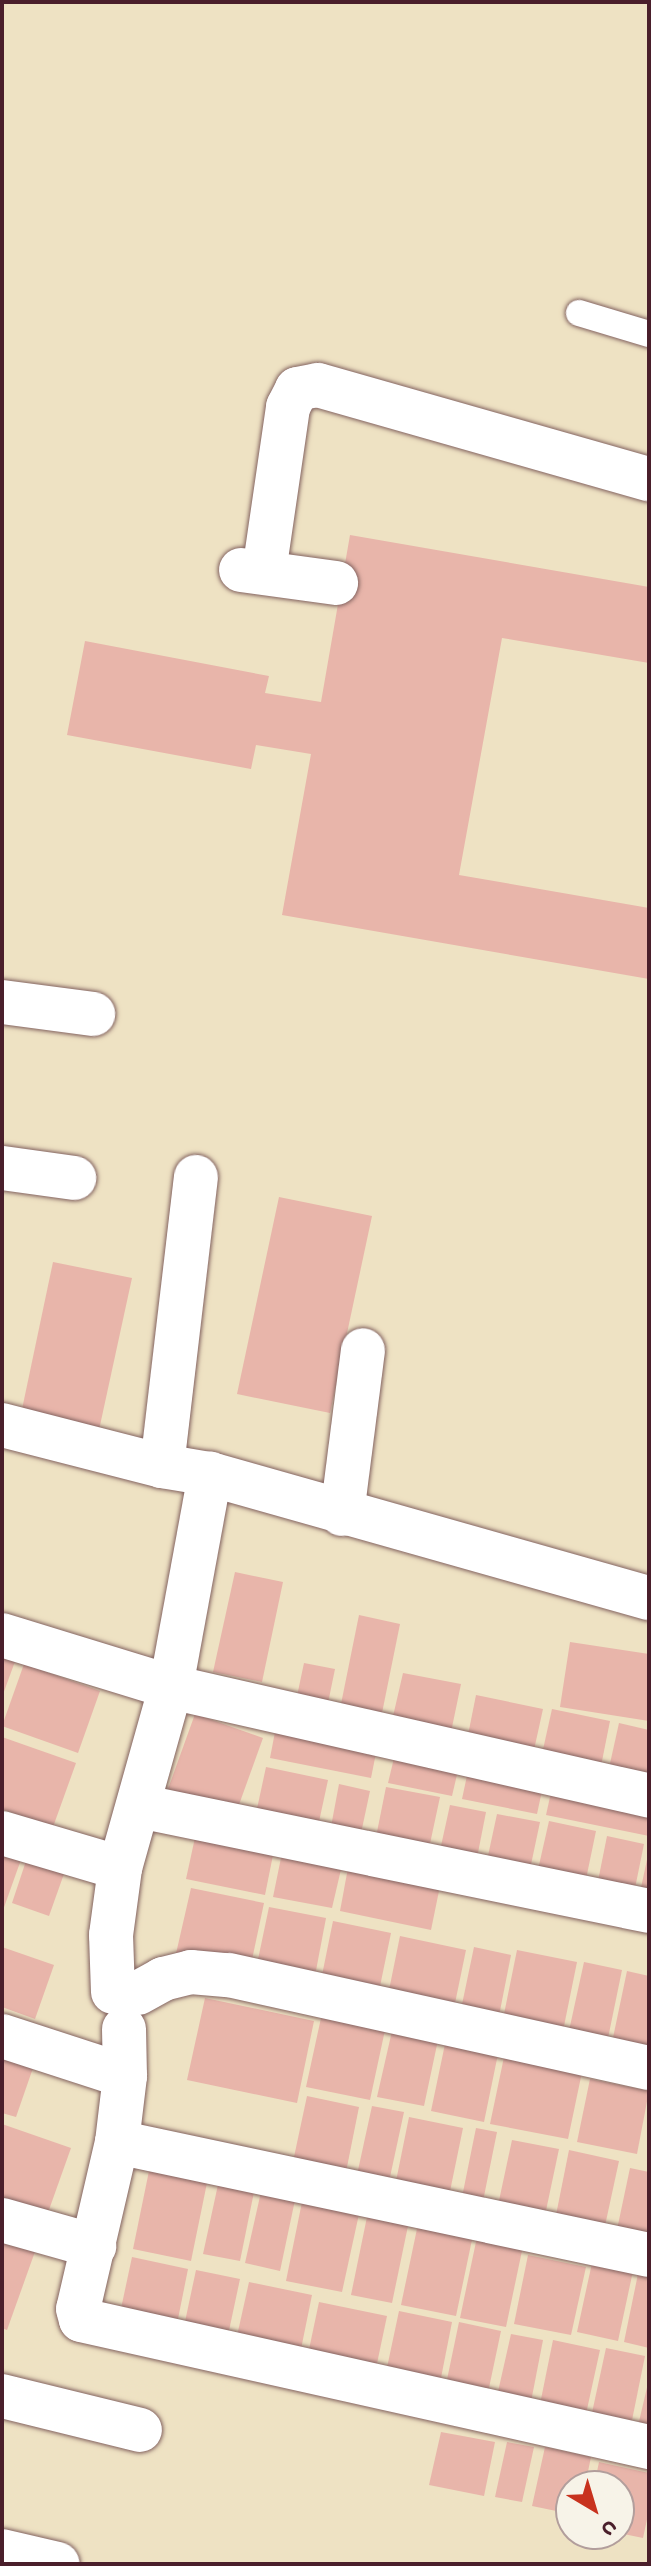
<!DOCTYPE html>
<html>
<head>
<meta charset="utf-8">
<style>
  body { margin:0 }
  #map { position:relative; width:651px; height:2566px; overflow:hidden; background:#eee2c3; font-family:"Gochi Hand",sans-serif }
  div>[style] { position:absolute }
  .building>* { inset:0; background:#e8b5aa }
  .roads { filter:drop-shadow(0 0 2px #836360) drop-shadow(0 0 2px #836360) }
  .lane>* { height:26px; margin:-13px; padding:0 13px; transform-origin:13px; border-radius:13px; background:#fff }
  .street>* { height:44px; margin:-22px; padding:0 22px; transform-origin:22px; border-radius:22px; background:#fff }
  span { translate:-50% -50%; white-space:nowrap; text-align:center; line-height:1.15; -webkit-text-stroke:6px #f7f3e8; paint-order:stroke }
  .frame { position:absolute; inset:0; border:4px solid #4a1f2b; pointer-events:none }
  .north { position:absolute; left:555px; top:2470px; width:80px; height:80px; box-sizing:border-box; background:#f7f3e8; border:2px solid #b29e9c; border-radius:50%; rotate:142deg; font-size:22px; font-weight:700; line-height:32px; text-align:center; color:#4a1f2b }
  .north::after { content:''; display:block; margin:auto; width:28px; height:36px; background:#c8321e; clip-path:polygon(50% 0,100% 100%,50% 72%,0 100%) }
</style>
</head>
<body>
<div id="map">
  <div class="building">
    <div style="clip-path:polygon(350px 535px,649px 587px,649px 663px,502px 638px,459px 875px,649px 908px,649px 979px,282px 915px,311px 754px,256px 745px,251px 769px,67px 735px,85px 641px,269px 676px,265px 693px,321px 702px)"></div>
    <div style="clip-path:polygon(279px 1197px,372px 1216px,330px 1413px,237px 1394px)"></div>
    <div style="clip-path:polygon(53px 1262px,132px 1278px,99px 1430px,21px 1414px)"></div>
    <div style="clip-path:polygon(235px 1572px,283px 1582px,262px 1682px,213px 1672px)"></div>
    <div style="clip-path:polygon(359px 1615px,400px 1624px,382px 1713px,341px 1704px)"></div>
    <div style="clip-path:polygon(570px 1642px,649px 1654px,649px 1721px,560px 1707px)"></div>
    <div style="clip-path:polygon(2px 1651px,17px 1656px,2px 1697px)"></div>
    <div style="clip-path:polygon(304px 1663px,335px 1669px,328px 1703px,297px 1696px)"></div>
    <div style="clip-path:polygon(24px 1664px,100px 1691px,78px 1753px,2px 1726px)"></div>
    <div style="clip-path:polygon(403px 1673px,461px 1684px,450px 1737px,391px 1725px)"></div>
    <div style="clip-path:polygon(476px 1695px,543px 1709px,532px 1759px,466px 1745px)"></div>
    <div style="clip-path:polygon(552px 1709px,610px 1721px,601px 1766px,542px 1754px)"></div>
    <div style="clip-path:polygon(195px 1714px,263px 1738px,236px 1813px,168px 1789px)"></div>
    <div style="clip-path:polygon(619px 1723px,649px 1730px,649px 1785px,607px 1777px)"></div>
    <div style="clip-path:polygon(275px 1732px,376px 1753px,371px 1778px,270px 1758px)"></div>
    <div style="clip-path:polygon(2px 1737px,76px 1763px,53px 1827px,2px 1809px)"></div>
    <div style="clip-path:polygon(395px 1754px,459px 1766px,452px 1796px,388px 1783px)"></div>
    <div style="clip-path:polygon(266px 1767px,328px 1780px,317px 1831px,255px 1818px)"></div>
    <div style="clip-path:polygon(468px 1771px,543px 1786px,537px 1814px,462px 1799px)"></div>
    <div style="clip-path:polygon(339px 1784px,370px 1791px,360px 1838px,330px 1832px)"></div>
    <div style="clip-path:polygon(386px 1787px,440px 1797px,428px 1853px,375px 1842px)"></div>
    <div style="clip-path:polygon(552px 1788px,649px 1809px,649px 1836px,546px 1815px)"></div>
    <div style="clip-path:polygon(450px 1805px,486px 1812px,476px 1863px,439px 1855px)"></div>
    <div style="clip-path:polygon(497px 1814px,540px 1822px,529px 1874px,486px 1865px)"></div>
    <div style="clip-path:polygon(549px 1821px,596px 1831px,585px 1884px,537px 1874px)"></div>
    <div style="clip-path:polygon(196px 1833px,274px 1850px,265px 1895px,186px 1879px)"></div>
    <div style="clip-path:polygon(607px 1836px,644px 1844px,634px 1893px,597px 1886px)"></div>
    <div style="clip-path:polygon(2px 1847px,23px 1854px,2px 1913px)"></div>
    <div style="clip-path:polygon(282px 1853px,342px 1865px,332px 1908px,273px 1897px)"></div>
    <div style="clip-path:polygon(648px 1855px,649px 1855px,649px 1899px,639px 1897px)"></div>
    <div style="clip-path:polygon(27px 1858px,65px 1871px,49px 1916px,12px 1903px)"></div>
    <div style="clip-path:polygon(348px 1868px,440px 1886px,431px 1930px,340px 1911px)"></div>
    <div style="clip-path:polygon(191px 1888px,264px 1903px,249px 1974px,175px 1958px)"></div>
    <div style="clip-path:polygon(269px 1907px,326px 1918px,314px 1981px,256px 1969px)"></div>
    <div style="clip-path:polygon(333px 1921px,391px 1933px,378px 1996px,320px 1985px)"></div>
    <div style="clip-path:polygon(400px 1936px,466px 1950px,454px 2008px,388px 1995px)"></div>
    <div style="clip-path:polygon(2px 1947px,54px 1965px,35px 2019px,2px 2007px)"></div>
    <div style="clip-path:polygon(474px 1947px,511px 1955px,498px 2021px,460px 2014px)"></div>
    <div style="clip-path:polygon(517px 1950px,577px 1962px,562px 2036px,502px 2024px)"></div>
    <div style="clip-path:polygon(584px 1962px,622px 1970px,606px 2048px,567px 2040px)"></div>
    <div style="clip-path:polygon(627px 1971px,649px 1976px,649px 2054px,610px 2052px)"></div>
    <div style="clip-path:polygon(205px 1998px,314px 2021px,297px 2103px,187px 2080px)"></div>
    <div style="clip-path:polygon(321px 2018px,385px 2030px,370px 2100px,306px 2087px)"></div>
    <div style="clip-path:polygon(392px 2031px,438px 2040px,424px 2106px,377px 2097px)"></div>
    <div style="clip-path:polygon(445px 2044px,498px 2054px,484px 2122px,431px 2111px)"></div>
    <div style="clip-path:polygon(2px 2057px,33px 2068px,16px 2117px,2px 2113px)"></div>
    <div style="clip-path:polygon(504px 2057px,582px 2072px,568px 2139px,490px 2124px)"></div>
    <div style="clip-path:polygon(590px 2079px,649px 2091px,637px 2154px,577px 2142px)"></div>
    <div style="clip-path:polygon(307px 2096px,359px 2107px,344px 2182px,291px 2171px)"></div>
    <div style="clip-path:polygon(372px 2106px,404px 2112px,387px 2191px,355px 2184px)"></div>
    <div style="clip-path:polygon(409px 2117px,463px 2128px,448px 2201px,394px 2191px)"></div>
    <div style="clip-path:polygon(2px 2124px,71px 2148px,45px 2221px,2px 2206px)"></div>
    <div style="clip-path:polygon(476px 2128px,497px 2132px,481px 2211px,460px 2207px)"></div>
    <div style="clip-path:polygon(512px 2140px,559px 2149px,544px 2220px,497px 2210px)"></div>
    <div style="clip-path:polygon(569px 2150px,619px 2161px,603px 2235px,554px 2225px)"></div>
    <div style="clip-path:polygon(150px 2166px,208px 2178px,191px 2261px,133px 2249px)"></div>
    <div style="clip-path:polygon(630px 2168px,649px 2172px,649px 2247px,615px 2239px)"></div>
    <div style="clip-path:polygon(219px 2180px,255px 2187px,240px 2261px,203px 2254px)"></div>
    <div style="clip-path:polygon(261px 2192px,295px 2200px,280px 2271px,245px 2263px)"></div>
    <div style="clip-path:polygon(302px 2202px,359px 2214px,342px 2292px,286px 2281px)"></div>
    <div style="clip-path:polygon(368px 2212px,409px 2221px,392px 2303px,351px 2295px)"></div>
    <div style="clip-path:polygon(418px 2224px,473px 2235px,456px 2316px,401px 2305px)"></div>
    <div style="clip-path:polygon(2px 2233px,37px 2246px,7px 2330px,2px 2328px)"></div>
    <div style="clip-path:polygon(477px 2237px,523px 2246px,506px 2327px,460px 2318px)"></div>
    <div style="clip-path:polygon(528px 2255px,586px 2267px,571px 2335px,514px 2324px)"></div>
    <div style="clip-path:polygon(132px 2257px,188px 2269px,176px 2329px,119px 2318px)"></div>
    <div style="clip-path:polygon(592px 2263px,633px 2271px,618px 2341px,577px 2332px)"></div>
    <div style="clip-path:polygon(196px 2270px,240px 2279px,227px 2340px,183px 2331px)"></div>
    <div style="clip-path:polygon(638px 2274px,649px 2276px,649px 2348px,624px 2342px)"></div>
    <div style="clip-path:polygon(249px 2282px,312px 2295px,301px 2349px,237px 2336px)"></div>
    <div style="clip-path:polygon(319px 2302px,387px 2316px,375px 2373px,307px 2359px)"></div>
    <div style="clip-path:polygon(399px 2311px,452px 2322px,439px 2388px,385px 2377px)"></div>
    <div style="clip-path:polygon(459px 2322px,501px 2331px,486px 2402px,444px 2394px)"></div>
    <div style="clip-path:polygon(511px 2334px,543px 2340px,529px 2412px,495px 2405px)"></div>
    <div style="clip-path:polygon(553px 2340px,600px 2350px,584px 2423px,538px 2414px)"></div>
    <div style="clip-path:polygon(606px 2348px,645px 2356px,630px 2430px,590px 2422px)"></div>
    <div style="clip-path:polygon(649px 2379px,649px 2433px,637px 2430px)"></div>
    <div style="clip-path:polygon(441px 2432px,495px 2442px,484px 2496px,429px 2485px)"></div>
    <div style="clip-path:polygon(507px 2442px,534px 2447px,522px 2502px,495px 2497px)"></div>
    <div style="clip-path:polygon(545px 2447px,591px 2457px,585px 2486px,571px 2486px,571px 2514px,532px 2506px)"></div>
    <div style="clip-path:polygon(599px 2462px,649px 2473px,649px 2510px,643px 2538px,619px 2533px,619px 2486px,594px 2486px)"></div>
  </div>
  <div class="roads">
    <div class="lane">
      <div style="left:579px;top:313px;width:73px;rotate:16.7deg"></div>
    </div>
    <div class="street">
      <div style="left:241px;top:570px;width:96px;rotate:7.8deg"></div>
      <div style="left:264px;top:572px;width:167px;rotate:-81.7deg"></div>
      <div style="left:288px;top:407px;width:20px;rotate:-63deg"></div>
      <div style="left:297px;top:389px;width:21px;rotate:-11deg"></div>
      <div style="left:318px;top:385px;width:344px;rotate:15.9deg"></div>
      <div style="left:2px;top:1002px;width:92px;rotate:7.5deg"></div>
      <div style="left:2px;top:1168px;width:73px;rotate:7.9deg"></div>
      <div style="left:2px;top:1425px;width:165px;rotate:14.4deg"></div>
      <div style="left:162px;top:1466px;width:49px;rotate:9.5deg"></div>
      <div style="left:210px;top:1474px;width:456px;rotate:15.8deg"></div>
      <div style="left:162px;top:1466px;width:291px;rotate:-83.3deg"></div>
      <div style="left:342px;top:1514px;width:165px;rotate:-82.7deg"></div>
      <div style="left:2px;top:1635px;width:177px;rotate:17.1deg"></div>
      <div style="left:171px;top:1687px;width:490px;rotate:12.8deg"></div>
      <div style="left:139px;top:1806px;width:521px;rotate:11.63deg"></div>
      <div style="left:2px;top:1833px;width:123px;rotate:16.5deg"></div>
      <div style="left:113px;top:1992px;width:57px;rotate:-92deg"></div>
      <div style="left:111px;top:1935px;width:68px;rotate:-82.3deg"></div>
      <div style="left:120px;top:1868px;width:188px;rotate:-74.3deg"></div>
      <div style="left:171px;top:1687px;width:217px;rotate:-79.6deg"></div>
      <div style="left:138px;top:1993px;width:29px;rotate:-29deg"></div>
      <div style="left:163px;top:1979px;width:29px;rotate:-14deg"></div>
      <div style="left:191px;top:1972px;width:38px;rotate:5deg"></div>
      <div style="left:229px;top:1975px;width:430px;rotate:12.5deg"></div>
      <div style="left:124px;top:2029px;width:47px;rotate:88.8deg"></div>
      <div style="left:125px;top:2076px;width:66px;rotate:96.9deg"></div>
      <div style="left:117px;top:2142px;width:171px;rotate:103.1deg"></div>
      <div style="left:78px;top:2309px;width:11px;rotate:75deg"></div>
      <div style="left:81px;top:2320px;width:582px;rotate:12.6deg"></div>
      <div style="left:2px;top:2036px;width:129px;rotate:18deg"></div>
      <div style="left:117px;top:2142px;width:544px;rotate:11.99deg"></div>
      <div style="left:2px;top:2220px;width:96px;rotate:15.8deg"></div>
      <div style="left:2px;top:2396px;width:142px;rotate:13.8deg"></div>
      <div style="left:2px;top:2551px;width:57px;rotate:13.1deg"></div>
    </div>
  </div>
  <div class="frame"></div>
  <div class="north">U</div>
</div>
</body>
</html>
